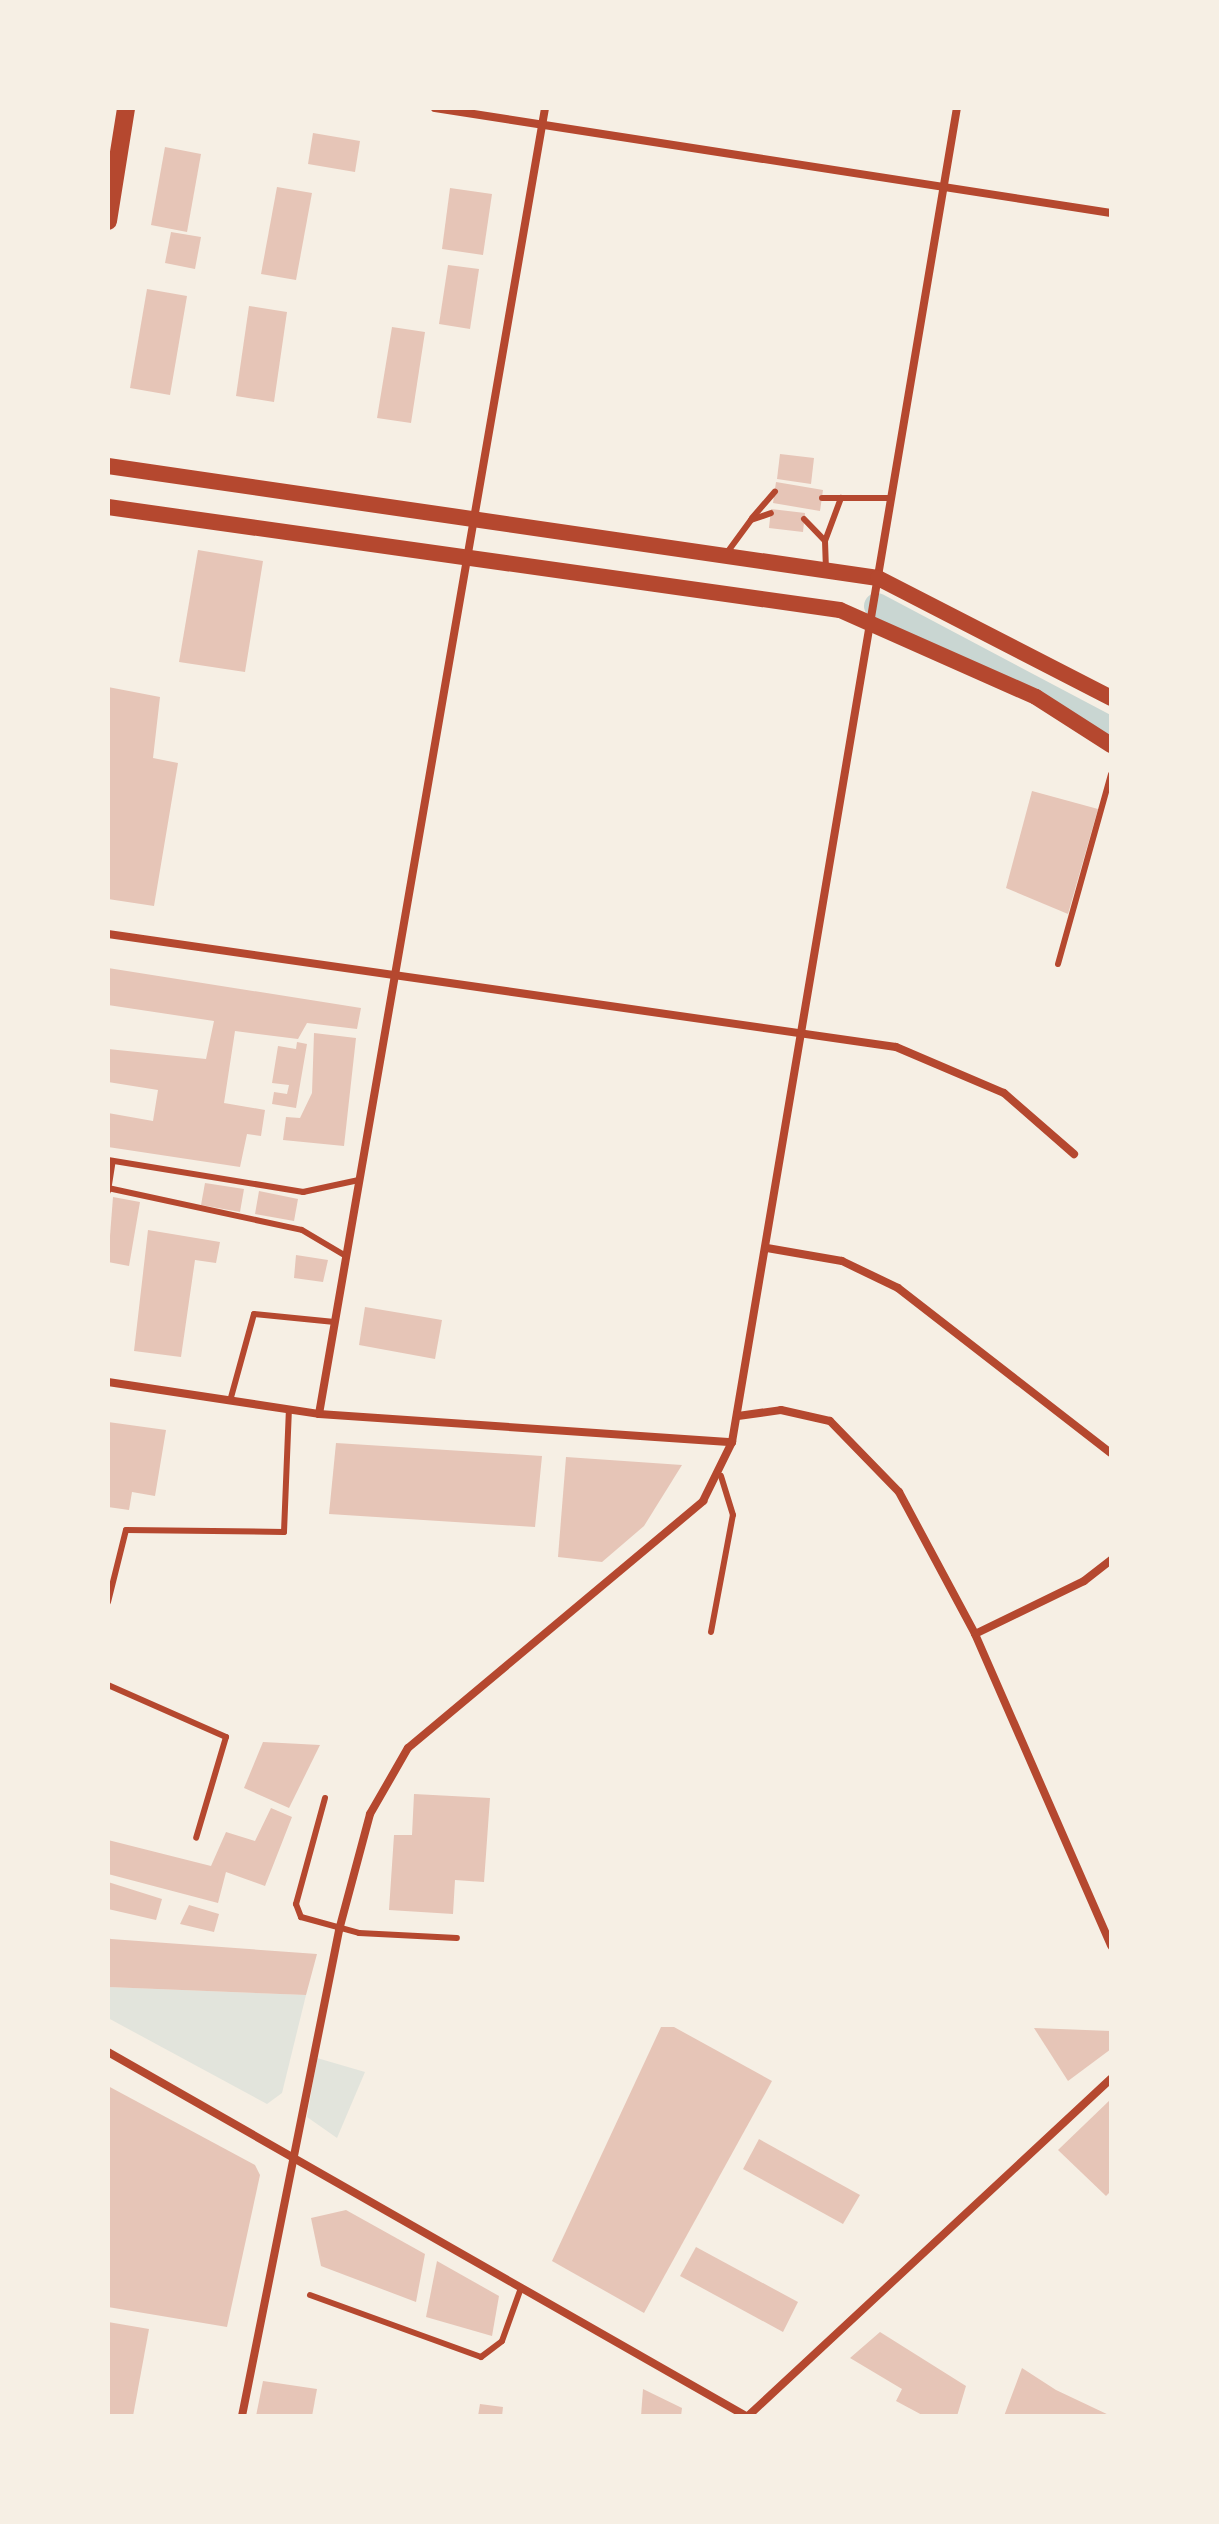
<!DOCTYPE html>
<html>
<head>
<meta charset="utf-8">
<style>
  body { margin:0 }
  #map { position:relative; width:1219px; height:2524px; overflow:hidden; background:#f6efe4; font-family:"Public Sans",sans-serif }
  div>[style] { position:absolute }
  .green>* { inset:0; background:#e2e4dc }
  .canal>* { height:26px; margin:-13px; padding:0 13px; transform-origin:13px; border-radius:13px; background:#c9d6d2 }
  .building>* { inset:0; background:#e6c5b7 }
  .service>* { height:6px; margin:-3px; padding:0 3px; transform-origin:3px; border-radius:3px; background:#b5482f }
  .minor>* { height:8px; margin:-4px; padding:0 4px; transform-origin:4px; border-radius:4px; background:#b5482f }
  .secondary>* { height:16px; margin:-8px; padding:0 8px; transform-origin:8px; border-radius:8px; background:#b5482f }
  .primary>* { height:18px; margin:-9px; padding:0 9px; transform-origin:9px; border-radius:9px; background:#b5482f }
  span { translate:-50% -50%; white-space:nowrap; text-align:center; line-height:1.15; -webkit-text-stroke:8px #f6efe4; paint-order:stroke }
  .frame { position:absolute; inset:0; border:110px solid #f6efe4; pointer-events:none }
</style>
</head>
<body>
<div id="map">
  <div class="green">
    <div style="clip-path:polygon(108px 1987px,306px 1995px,282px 2093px,267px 2104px,108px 2018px)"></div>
    <div style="clip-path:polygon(317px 2058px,365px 2072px,337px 2138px,307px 2117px)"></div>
  </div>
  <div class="canal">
    <div style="left:877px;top:606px;width:265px;rotate:27.9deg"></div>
  </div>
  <div class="building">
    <div style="clip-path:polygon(313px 133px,360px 141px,355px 172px,308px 164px)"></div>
    <div style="clip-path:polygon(165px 147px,201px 154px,187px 232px,151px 225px)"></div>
    <div style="clip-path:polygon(277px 187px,312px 193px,296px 280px,261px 274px)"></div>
    <div style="clip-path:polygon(450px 188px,492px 194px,483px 255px,442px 249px)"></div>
    <div style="clip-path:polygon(171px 232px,201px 237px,195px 269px,165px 263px)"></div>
    <div style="clip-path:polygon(448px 265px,479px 269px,470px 329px,439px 324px)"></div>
    <div style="clip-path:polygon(147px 289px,187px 296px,170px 395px,130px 388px)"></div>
    <div style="clip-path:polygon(249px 306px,287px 312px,274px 402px,236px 396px)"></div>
    <div style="clip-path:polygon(392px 327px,425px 332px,411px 423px,377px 418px)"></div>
    <div style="clip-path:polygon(780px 454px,814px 458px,811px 484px,777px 479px)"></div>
    <div style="clip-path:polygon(776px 482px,823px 490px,820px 511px,773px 503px)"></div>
    <div style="clip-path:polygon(771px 509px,805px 513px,803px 532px,769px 528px)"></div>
    <div style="clip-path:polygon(198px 550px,263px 561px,245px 672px,179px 662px)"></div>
    <div style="clip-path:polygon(108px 687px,160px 697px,153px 758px,178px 763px,154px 906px,108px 899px)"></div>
    <div style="clip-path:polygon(1032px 791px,1098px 809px,1068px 914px,1006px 888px)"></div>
    <div style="clip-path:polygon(108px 968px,361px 1008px,357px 1029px,307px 1023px,298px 1039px,235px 1031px,224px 1103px,265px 1110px,261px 1136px,247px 1134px,240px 1167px,108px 1147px,108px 1113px,153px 1121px,158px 1090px,108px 1082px,108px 1049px,206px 1059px,214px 1021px,108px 1005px)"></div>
    <div style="clip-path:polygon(314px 1033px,356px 1038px,344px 1146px,283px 1140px,286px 1117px,300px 1118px,312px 1093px)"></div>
    <div style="clip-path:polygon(297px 1042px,307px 1044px,296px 1108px,272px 1104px,274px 1092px,287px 1094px,289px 1085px,272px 1083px,278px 1046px,296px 1049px)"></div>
    <div style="clip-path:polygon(205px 1183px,244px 1189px,240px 1212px,201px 1205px)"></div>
    <div style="clip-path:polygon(259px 1191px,298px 1199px,294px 1221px,255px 1214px)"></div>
    <div style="clip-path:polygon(113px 1197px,140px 1202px,129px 1266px,108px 1262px)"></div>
    <div style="clip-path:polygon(148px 1230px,220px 1242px,216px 1263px,195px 1260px,181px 1357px,134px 1351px)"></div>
    <div style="clip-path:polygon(296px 1255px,328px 1260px,323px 1282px,294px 1278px)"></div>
    <div style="clip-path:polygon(365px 1307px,442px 1320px,435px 1359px,359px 1345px)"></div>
    <div style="clip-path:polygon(108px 1422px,166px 1430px,155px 1496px,132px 1492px,129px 1510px,108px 1507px)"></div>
    <div style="clip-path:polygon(336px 1443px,542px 1456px,535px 1527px,329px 1514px)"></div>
    <div style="clip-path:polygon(566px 1457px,682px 1465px,644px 1526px,602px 1562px,558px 1557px)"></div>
    <div style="clip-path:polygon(263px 1742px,320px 1745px,289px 1808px,244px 1788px)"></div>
    <div style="clip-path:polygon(414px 1794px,490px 1798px,484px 1882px,455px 1880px,453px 1914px,389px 1910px,394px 1835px,412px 1835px)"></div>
    <div style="clip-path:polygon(271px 1808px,292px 1817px,265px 1886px,226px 1872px,218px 1903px,108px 1874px,108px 1840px,211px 1866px,226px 1832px,255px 1841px)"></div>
    <div style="clip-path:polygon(108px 1882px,162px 1899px,156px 1920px,108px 1909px)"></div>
    <div style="clip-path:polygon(189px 1905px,219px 1914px,214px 1932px,180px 1924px)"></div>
    <div style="clip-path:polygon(108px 1938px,111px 1939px,317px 1954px,306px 1995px,108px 1987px)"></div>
    <div style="clip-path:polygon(661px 2027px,674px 2027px,772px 2081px,644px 2313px,552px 2261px)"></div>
    <div style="clip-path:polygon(1034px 2028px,1111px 2031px,1111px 2049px,1068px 2081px)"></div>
    <div style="clip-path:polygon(108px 2086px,255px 2165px,260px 2175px,227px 2327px,108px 2307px)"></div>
    <div style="clip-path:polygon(1111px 2099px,1111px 2191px,1106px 2196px,1058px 2150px)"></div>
    <div style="clip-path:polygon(759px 2139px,860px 2195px,843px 2224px,743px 2169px)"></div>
    <div style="clip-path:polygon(346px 2210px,425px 2254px,416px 2302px,321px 2266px,311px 2218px)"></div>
    <div style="clip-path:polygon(696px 2247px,798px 2302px,783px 2332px,680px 2276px)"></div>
    <div style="clip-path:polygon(437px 2261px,499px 2296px,492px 2336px,426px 2317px)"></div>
    <div style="clip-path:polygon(108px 2322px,149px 2329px,133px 2416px,108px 2416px)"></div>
    <div style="clip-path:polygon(880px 2332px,966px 2386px,957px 2416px,924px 2416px,896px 2401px,902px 2389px,850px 2358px)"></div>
    <div style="clip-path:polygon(1022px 2368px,1056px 2390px,1111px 2416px,1004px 2416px)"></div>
    <div style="clip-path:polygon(263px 2381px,317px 2389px,312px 2416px,256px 2416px)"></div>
    <div style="clip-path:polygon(643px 2389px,682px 2408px,681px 2416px,641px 2416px)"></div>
    <div style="clip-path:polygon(480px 2404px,503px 2407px,502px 2416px,478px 2416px)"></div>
  </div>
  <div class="service">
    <div style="left:822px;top:498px;width:69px"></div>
    <div style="left:752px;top:518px;width:35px;rotate:-49deg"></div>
    <div style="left:804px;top:519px;width:30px;rotate:46deg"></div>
    <div style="left:825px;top:541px;width:29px;rotate:88deg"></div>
    <div style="left:825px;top:541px;width:46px;rotate:-69.6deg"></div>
    <div style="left:726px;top:554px;width:42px;rotate:-53.7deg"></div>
    <div style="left:751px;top:520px;width:21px;rotate:-19deg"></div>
    <div style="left:1058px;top:964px;width:197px;rotate:-74.4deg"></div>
    <div style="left:108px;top:1160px;width:198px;rotate:9.3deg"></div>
    <div style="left:303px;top:1192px;width:57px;rotate:-12.1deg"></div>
    <div style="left:108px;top:1188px;width:198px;rotate:12.2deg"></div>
    <div style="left:302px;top:1230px;width:51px;rotate:30.6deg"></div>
    <div style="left:108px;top:1191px;width:30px;rotate:-81deg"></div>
    <div style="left:230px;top:1401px;width:90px;rotate:-74.6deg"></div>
    <div style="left:254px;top:1314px;width:81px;rotate:5.6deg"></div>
    <div style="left:108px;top:1602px;width:74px;rotate:-76deg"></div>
    <div style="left:126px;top:1530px;width:158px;rotate:0.7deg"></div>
    <div style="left:284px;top:1532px;width:122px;rotate:-87.7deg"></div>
    <div style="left:711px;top:1632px;width:119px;rotate:-79.4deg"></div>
    <div style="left:733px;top:1515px;width:41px;rotate:-107.1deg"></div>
    <div style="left:108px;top:1685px;width:129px;rotate:23.8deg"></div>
    <div style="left:226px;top:1737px;width:105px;rotate:106.5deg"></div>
    <div style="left:325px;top:1798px;width:110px;rotate:105.3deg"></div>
    <div style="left:296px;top:1904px;width:14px;rotate:69deg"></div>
    <div style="left:301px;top:1917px;width:60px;rotate:15.4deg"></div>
    <div style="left:359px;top:1933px;width:98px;rotate:2.9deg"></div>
    <div style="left:310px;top:2295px;width:182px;rotate:19.9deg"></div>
    <div style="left:481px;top:2357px;width:26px;rotate:-37deg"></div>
    <div style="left:502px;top:2341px;width:56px;rotate:-70.3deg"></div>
  </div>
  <div class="minor">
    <div style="left:435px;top:108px;width:684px;rotate:8.83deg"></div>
    <div style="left:108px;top:934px;width:796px;rotate:8.16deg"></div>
    <div style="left:896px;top:1047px;width:117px;rotate:23.1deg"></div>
    <div style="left:1004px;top:1093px;width:93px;rotate:41.1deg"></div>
    <div style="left:767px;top:1248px;width:76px;rotate:9.8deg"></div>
    <div style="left:842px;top:1261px;width:62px;rotate:25.7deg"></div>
    <div style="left:898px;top:1288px;width:269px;rotate:37.8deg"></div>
    <div style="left:108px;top:1382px;width:213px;rotate:8.6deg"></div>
    <div style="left:319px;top:1414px;width:414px;rotate:3.9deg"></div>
    <div style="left:319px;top:1414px;width:1325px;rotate:-80.18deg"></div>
    <div style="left:738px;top:1416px;width:43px;rotate:-7.9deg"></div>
    <div style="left:781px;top:1410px;width:50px;rotate:12.7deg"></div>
    <div style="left:830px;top:1421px;width:99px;rotate:45.8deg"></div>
    <div style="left:899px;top:1492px;width:161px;rotate:61.8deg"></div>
    <div style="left:975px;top:1634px;width:340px;rotate:66.4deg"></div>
    <div style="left:975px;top:1634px;width:121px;rotate:-25.9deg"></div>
    <div style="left:1084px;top:1581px;width:34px;rotate:-38deg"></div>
    <div style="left:108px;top:2052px;width:735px;rotate:29.71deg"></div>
    <div style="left:242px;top:2416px;width:496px;rotate:-78.7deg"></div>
    <div style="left:339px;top:1930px;width:120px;rotate:-75deg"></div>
    <div style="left:370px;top:1814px;width:76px;rotate:-60.1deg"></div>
    <div style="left:408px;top:1748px;width:385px;rotate:-39.9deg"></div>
    <div style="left:703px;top:1501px;width:66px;rotate:-63.8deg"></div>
    <div style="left:732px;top:1442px;width:1353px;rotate:-80.43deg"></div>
    <div style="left:748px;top:2416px;width:495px;rotate:-42.9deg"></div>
  </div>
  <div class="secondary">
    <div style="left:108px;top:466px;width:778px;rotate:8.28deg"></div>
    <div style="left:878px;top:578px;width:262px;rotate:27.2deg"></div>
    <div style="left:108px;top:507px;width:739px;rotate:8.01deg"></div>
    <div style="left:840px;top:610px;width:214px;rotate:23.9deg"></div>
    <div style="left:1036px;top:697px;width:89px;rotate:32.6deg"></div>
  </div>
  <div class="primary">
    <div style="left:108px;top:221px;width:114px;rotate:-80.9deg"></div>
  </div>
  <div class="frame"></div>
</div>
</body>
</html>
